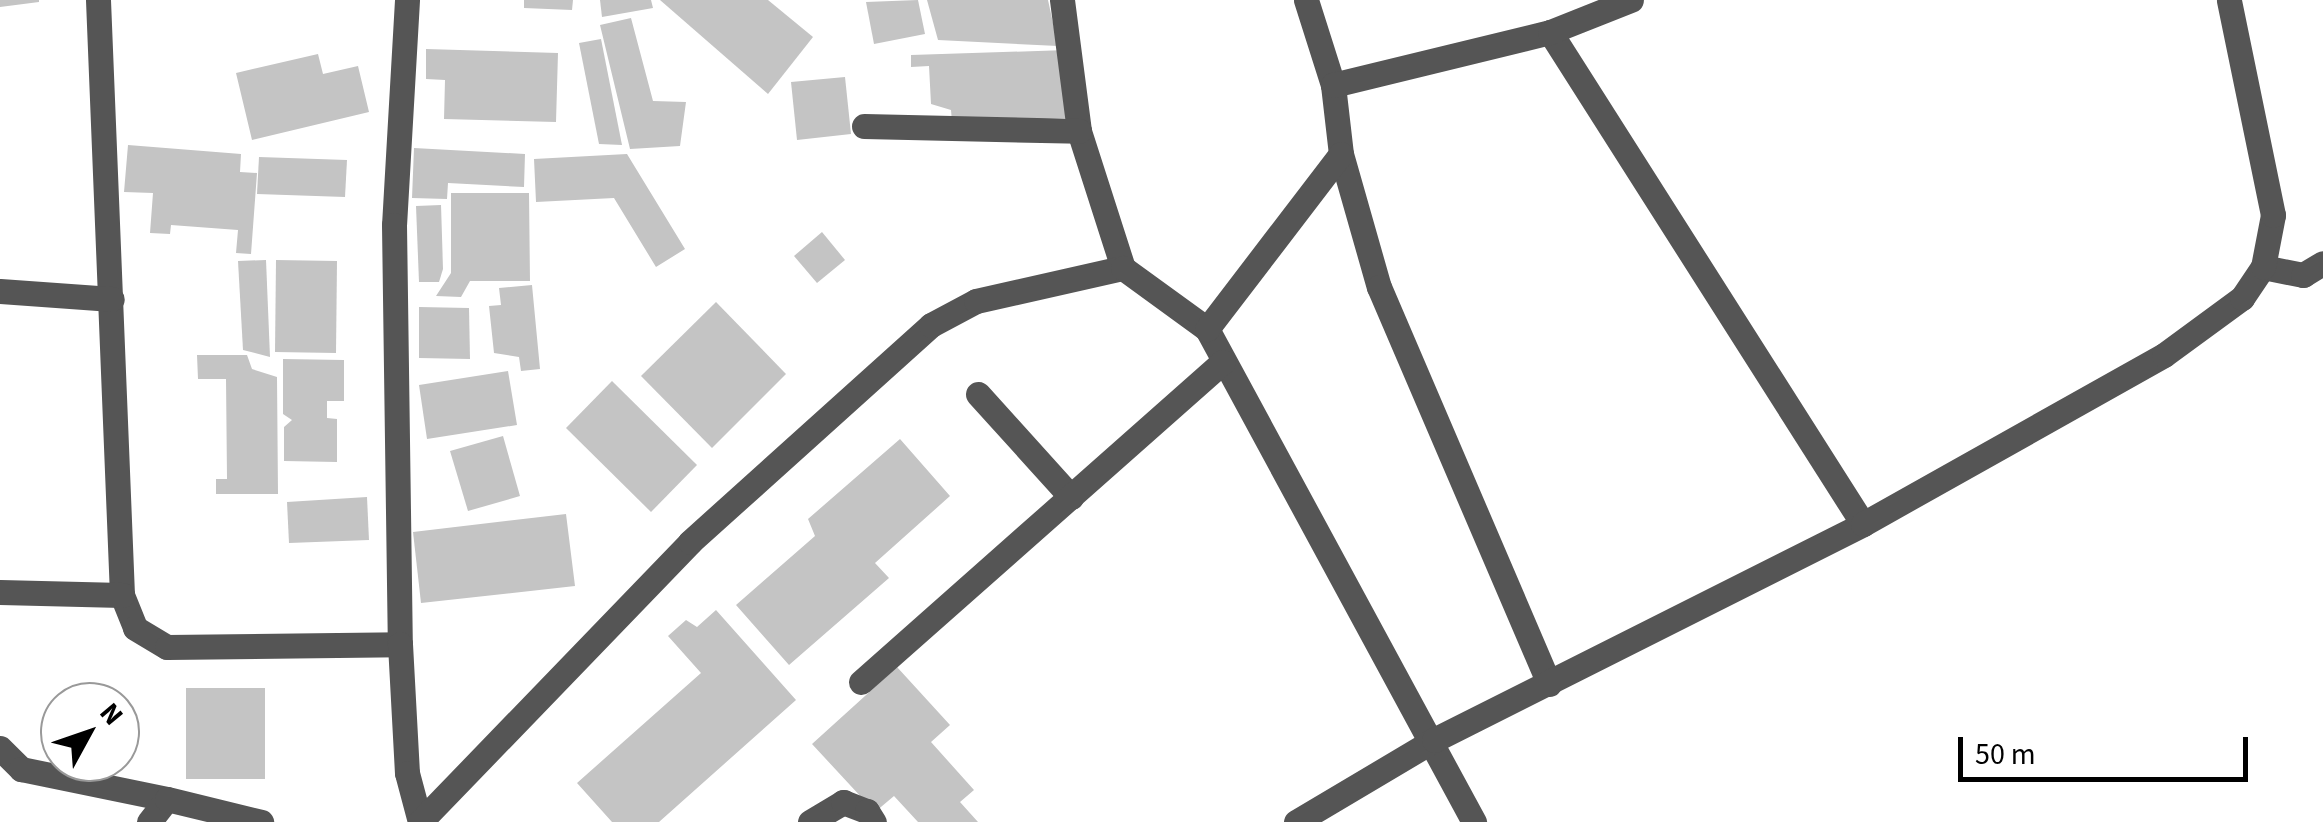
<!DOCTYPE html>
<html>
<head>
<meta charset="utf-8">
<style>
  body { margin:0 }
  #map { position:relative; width:2323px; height:822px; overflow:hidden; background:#fff; font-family:"Source Sans 3",sans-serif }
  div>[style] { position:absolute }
  .building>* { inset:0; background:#c4c4c4 }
  .minor>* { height:25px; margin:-12.5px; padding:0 12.5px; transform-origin:12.5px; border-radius:12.5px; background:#555 }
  span { translate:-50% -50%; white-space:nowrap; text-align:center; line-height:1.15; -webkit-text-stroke:9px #fff; paint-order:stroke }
  .north { position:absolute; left:40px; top:682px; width:100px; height:100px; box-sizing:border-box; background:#fff; border:2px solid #999; border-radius:50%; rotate:50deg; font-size:28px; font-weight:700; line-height:40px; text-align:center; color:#000 }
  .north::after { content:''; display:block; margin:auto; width:35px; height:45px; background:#000; clip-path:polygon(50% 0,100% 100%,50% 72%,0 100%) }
  .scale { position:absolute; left:1958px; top:737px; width:290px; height:45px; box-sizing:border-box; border:5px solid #000; border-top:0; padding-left:12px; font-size:30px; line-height:35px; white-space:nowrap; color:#000; -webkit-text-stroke:8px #fff; paint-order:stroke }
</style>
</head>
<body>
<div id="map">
  <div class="building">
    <div style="clip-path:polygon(0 0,39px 0,39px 2px,0 7px)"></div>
    <div style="clip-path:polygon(524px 0,573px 0,572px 10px,524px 8px)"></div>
    <div style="clip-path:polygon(600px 0,651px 0,653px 8px,602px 17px)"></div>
    <div style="clip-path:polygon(660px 0,768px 0,813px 37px,768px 94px)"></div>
    <div style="clip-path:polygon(918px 0,925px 34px,874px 44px,866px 2px)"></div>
    <div style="clip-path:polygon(927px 0,1048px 0,1058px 46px,938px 40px)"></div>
    <div style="clip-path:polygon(631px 18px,653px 101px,686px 102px,680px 146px,630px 149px,600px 25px)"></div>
    <div style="clip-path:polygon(601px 39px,622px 145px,599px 144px,579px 43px)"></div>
    <div style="clip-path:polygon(426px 49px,558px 53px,556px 122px,444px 119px,445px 80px,426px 79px)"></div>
    <div style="clip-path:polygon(1067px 50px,1069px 118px,952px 122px,951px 110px,931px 104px,929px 66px,911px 67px,911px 55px)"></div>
    <div style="clip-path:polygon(318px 54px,323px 74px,358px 66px,369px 112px,252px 140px,236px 73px)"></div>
    <div style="clip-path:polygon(845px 77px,851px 134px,797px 140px,791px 82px)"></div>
    <div style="clip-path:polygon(128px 145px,241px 154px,240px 172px,257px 173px,251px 254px,236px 253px,238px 230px,171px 225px,170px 234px,150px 233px,153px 193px,124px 192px)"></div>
    <div style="clip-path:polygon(414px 148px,525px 154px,524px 187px,448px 183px,447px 199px,412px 198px)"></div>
    <div style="clip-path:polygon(627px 154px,685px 249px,656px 267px,614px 198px,536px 202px,534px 159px)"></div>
    <div style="clip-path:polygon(259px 157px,347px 160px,345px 197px,257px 194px)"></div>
    <div style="clip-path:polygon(451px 193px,529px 193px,530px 281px,470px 281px,461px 297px,436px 296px,451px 273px)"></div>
    <div style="clip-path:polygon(441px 205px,443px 269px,439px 282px,419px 282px,416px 206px)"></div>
    <div style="clip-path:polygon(822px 232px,845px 260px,817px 283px,794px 256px)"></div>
    <div style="clip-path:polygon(266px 260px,270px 357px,243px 350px,238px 261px)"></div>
    <div style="clip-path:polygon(276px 260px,337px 261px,336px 353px,275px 352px)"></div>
    <div style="clip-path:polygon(532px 285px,540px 369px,521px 371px,519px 357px,494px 353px,489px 306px,501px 305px,499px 288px)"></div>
    <div style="clip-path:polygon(716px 302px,786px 374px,712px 448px,641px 376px)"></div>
    <div style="clip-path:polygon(419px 307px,469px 308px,470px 359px,419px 358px)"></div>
    <div style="clip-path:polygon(197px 355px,247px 355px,252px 369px,277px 377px,278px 494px,216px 494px,216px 479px,227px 479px,226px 379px,198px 379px)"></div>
    <div style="clip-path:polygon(283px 359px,344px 360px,344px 401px,327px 401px,327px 418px,337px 419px,337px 462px,284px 461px,284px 427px,292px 420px,283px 414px)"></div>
    <div style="clip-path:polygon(508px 371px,517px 425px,427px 439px,419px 385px)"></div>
    <div style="clip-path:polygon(612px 381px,697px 465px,651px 512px,566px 428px)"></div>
    <div style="clip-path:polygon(503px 436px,520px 496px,468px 511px,450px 451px)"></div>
    <div style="clip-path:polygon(900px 439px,950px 496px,875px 563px,889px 578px,789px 665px,736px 605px,815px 536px,808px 519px)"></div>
    <div style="clip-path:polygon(367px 497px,369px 540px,289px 543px,287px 502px)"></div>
    <div style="clip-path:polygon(566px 514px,575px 586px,421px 603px,413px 532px)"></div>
    <div style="clip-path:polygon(716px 610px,796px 700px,659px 822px,612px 822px,577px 783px,701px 673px,668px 636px,686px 620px,697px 627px)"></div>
    <div style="clip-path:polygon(897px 667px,950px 725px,931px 742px,974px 790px,960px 802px,978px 822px,918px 822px,894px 796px,875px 812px,812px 744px)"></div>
    <div style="clip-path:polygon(186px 688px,265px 688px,265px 779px,186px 779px)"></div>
  </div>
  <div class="minor">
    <div style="left:98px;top:0;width:595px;rotate:87.69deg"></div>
    <div style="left:122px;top:595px;width:35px;rotate:68deg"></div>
    <div style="left:135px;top:628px;width:37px;rotate:31deg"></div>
    <div style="left:167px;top:647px;width:233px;rotate:-0.7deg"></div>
    <div style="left:407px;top:0;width:225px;rotate:93.3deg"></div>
    <div style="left:394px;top:225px;width:419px;rotate:89.2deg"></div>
    <div style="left:400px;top:644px;width:129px;rotate:86.9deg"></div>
    <div style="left:407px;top:773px;width:51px;rotate:75.1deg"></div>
    <div style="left:1062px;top:0;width:132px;rotate:82.6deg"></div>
    <div style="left:1079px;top:131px;width:144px;rotate:72.2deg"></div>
    <div style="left:1306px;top:0;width:89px;rotate:72.4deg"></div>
    <div style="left:1333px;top:85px;width:69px;rotate:83.4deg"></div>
    <div style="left:1341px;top:154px;width:138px;rotate:74.1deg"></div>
    <div style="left:1379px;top:287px;width:432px;rotate:66.8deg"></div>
    <div style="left:1550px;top:32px;width:583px;rotate:57.54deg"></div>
    <div style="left:1333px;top:85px;width:223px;rotate:-13.7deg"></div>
    <div style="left:1550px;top:32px;width:87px;rotate:-21.6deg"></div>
    <div style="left:864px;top:126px;width:215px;rotate:1.3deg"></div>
    <div style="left:2263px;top:267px;width:41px;rotate:11.3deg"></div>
    <div style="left:2303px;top:275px;width:23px;rotate:-31deg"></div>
    <div style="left:0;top:291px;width:112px;rotate:4.1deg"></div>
    <div style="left:1207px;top:329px;width:561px;rotate:61.56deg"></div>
    <div style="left:978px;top:394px;width:139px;rotate:47.9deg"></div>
    <div style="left:0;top:592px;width:122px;rotate:1.4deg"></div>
    <div style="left:861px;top:682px;width:483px;rotate:-41.5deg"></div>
    <div style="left:0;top:748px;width:30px;rotate:45deg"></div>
    <div style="left:21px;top:769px;width:149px;rotate:11.6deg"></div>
    <div style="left:149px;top:822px;width:29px;rotate:-52deg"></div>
    <div style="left:167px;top:799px;width:97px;rotate:13.7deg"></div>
    <div style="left:420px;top:822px;width:389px;rotate:-46deg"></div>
    <div style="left:690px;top:542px;width:324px;rotate:-42deg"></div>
    <div style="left:931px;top:325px;width:51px;rotate:-28.1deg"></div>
    <div style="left:976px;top:301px;width:151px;rotate:-12.7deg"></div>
    <div style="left:1123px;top:268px;width:104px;rotate:36deg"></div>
    <div style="left:1207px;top:329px;width:220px;rotate:-52.6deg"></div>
    <div style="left:810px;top:822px;width:39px;rotate:-31deg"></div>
    <div style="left:843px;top:802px;width:26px;rotate:21deg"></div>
    <div style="left:867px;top:811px;width:13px;rotate:58deg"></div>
    <div style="left:1296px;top:822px;width:161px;rotate:-30.7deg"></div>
    <div style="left:1434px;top:740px;width:480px;rotate:-26.7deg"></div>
    <div style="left:1863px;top:524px;width:345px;rotate:-29.3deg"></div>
    <div style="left:2164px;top:355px;width:97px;rotate:-36.2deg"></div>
    <div style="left:2242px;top:298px;width:37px;rotate:-56deg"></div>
    <div style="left:2263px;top:267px;width:53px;rotate:-79.1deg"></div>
    <div style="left:2273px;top:215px;width:219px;rotate:-101.6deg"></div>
  </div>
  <div class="north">N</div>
  <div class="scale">50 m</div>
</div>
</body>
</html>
